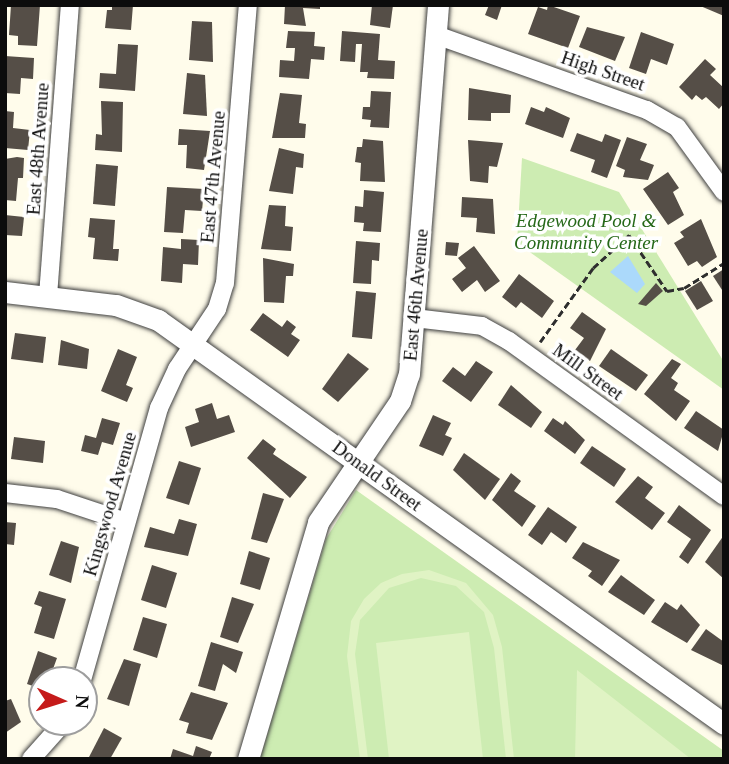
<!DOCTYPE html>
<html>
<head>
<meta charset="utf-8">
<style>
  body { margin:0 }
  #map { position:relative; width:729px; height:764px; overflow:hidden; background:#fffceb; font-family:"Times New Roman",serif }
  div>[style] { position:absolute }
  .green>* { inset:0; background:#cdecb2 }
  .pitch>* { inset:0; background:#e0f3c4 }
  .water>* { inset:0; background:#abd9fb }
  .building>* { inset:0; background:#554e47 }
  .path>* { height:2.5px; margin-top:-1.25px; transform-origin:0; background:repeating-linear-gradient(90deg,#2e2e2e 0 7px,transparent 0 10.5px) }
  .roads { filter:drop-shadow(0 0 2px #3f3f3f) drop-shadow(0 0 2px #3f3f3f) }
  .minor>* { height:18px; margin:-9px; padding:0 9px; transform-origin:9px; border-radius:9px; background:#fff }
  .tertiary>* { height:21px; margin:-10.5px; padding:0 10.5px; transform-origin:10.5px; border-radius:10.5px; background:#fff }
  span { translate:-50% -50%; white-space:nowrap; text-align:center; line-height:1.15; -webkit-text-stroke:7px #fff; paint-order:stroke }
  .street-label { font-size:19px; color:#0c0c0c }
  .park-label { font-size:19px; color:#256818; font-style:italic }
  .frame { position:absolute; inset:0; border:7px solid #0c0c0c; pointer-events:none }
  .north { position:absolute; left:28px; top:666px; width:70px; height:70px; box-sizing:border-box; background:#fff; border:2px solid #9e9e9e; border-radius:50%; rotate:93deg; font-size:19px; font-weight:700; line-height:28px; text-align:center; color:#0c0c0c }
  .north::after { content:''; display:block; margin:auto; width:24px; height:32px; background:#c51b1a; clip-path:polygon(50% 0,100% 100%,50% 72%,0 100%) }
</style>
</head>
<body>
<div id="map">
  <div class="green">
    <div style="clip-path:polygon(522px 158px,619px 192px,724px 362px,724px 390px,517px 243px)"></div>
    <div style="clip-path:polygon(356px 490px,724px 751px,724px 759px,260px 759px,326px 539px)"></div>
  </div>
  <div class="pitch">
    <div style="clip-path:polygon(429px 570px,466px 583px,493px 615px,502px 647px,514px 759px,506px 759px,494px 648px,484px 612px,456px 586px,421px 578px,389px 588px,360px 620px,355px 654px,368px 759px,360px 759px,347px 656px,351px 621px,364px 599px,381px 583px,402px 574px)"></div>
    <div style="clip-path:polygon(469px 632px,483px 759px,389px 759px,376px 643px)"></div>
    <div style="clip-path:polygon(577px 670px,691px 759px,575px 759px)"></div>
  </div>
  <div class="water">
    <div style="clip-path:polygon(628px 256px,645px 284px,637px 293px,610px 272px)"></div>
  </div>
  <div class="building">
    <div style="clip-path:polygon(11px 5px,40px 5px,37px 46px,18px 45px,18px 36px,9px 35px)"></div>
    <div style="clip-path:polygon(112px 5px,133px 5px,131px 30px,105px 28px,107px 10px,112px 10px)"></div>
    <div style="clip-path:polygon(285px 5px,320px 5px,320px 9px,303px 8px,306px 26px,284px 24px)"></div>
    <div style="clip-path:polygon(372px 5px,393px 5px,390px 28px,370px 25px)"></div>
    <div style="clip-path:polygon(489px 5px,502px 5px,497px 20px,485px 15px)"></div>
    <div style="clip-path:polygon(548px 5px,580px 16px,568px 48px,528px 34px,538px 7px,547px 10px)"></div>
    <div style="clip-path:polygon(698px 5px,724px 5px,724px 16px)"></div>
    <div style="clip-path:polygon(192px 21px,212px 22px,213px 62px,189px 60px)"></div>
    <div style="clip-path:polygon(587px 27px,625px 37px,615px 61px,579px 47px)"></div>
    <div style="clip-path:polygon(288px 31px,315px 32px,314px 46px,325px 47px,324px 60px,311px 59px,309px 79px,279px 77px,280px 60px,294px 61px,295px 48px,286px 48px)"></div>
    <div style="clip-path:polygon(342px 31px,380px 34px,378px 60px,395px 61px,394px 79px,367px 78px,368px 72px,360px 72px,362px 44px,356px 44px,355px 62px,340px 61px)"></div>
    <div style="clip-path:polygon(641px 32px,674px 44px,667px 65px,651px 59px,646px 74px,629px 68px)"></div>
    <div style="clip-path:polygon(118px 44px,138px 45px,135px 91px,99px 88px,100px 73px,116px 74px)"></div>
    <div style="clip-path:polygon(5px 56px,34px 58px,33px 79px,21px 78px,20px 94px,5px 93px)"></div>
    <div style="clip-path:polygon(705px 59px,716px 69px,710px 75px,724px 88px,724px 103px,719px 109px,706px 97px,702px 100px,696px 95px,692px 100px,679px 87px)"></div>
    <div style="clip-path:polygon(187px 73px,205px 75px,207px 116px,183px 114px)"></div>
    <div style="clip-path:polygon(469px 88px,511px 95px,510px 113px,491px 113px,491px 121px,468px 120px)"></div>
    <div style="clip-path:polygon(371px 91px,391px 92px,389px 128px,370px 127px,371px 120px,362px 119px,363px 107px,370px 107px)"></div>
    <div style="clip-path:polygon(280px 93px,302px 95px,299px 123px,306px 124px,305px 138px,272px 138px)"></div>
    <div style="clip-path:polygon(101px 101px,123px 102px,122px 152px,95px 150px,96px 134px,102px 135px)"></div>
    <div style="clip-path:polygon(531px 107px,544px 112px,546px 107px,570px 118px,563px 138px,525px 124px)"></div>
    <div style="clip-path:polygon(5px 111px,14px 112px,13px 128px,30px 130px,28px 150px,5px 148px)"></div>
    <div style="clip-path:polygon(179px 129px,210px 131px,204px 170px,186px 168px,187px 145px,178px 145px)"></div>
    <div style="clip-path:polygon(577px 133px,602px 142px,605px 134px,621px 140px,607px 178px,591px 172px,595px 160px,570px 151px)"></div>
    <div style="clip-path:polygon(627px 137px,647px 144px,640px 160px,654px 165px,648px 180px,623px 177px,625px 170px,616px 166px)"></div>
    <div style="clip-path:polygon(363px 139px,383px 141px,385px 182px,360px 181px,361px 163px,355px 162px,357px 147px,362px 147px)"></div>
    <div style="clip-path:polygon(468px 140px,503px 143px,497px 167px,489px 166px,488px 183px,470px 181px)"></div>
    <div style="clip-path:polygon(279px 148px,304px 154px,303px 168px,296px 167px,293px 194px,269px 191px)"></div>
    <div style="clip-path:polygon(17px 157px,24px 158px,23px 178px,18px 178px,16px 201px,5px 200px,5px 159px)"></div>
    <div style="clip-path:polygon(96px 164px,118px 166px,115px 206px,93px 204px)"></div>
    <div style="clip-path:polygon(668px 172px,679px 188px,673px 192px,684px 215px,668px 225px,643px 189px)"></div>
    <div style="clip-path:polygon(167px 187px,204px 189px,202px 211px,185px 210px,183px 233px,164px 232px)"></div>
    <div style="clip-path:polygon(364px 190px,384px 192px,381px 232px,363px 231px,364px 223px,354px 222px,355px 206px,363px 207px)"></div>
    <div style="clip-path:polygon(462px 197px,493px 199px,495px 234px,476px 232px,477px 218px,461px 217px)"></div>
    <div style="clip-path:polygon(269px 205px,286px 206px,285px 226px,293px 227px,291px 251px,261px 249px)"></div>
    <div style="clip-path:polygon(5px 215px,24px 217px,22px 236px,5px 235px)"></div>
    <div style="clip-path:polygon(90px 218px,115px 220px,113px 249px,119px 249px,118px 261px,93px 259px,95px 238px,88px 237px)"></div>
    <div style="clip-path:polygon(701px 219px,717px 257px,702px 267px,697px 261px,688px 266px,674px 243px,684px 237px,680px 232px)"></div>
    <div style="clip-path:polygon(181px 239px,199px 240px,198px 265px,183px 264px,182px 283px,161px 281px,163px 247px,181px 249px)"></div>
    <div style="clip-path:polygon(356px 241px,380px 243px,379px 261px,372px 260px,371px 284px,353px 283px)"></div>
    <div style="clip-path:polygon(446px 242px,459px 243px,457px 256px,445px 255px)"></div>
    <div style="clip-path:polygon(474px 246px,500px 281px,485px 292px,477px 280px,462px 292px,452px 279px,466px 268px,458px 258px)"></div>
    <div style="clip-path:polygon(263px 258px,294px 264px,293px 276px,286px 276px,284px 303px,264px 302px)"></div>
    <div style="clip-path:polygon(724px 269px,724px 293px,713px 276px)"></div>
    <div style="clip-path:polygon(519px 274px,554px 301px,542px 318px,521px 302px,516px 308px,502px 297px)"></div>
    <div style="clip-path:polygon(701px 281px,713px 301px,697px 310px,685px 291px)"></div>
    <div style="clip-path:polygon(656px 283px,663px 291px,646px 306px,638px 304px)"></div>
    <div style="clip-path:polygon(356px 291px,376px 293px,372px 339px,352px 337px)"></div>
    <div style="clip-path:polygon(582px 312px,606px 329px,590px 361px,575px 350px,584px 338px,570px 328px)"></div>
    <div style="clip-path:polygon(263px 313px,282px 327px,287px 320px,296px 327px,291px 334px,300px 340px,288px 357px,250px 330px)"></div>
    <div style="clip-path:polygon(15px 333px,46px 337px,43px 363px,11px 359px)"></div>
    <div style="clip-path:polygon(61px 340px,89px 349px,87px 369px,58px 365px)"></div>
    <div style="clip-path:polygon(118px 349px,137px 357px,126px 385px,133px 388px,127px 402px,101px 391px)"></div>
    <div style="clip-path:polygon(611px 349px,648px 375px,636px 391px,599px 366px)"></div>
    <div style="clip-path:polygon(348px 353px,369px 369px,338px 402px,322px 389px)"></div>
    <div style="clip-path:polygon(672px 359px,681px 364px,671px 378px,678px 383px,674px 390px,690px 401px,676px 421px,644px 394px)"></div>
    <div style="clip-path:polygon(476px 361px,493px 372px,471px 402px,442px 381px,453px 367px,465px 376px)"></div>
    <div style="clip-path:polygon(511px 385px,542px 412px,531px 428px,498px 405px)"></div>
    <div style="clip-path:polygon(212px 403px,217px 419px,229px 415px,235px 432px,191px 447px,185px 427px,199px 422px,195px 409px)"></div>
    <div style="clip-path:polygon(696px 411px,724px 430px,718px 451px,684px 428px)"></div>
    <div style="clip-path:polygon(433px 415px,451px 423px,445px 435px,452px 438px,443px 456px,419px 446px)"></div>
    <div style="clip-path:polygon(102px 418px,120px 423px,113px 445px,102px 442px,98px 455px,81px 451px,85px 435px,96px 438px)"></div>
    <div style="clip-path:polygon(553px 418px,563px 425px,565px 421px,585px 440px,575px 454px,544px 431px)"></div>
    <div style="clip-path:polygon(14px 437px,45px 441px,43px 463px,11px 459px)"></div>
    <div style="clip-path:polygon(263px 439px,276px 449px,273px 454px,307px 477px,290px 498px,247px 458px)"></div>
    <div style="clip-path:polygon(592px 446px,626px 469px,614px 487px,580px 463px)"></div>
    <div style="clip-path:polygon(464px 453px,500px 479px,485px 500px,453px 470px)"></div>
    <div style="clip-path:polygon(179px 461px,201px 468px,189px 505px,166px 498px)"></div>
    <div style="clip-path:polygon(511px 473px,521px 481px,514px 491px,536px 506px,522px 527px,492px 500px)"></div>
    <div style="clip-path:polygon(638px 476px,653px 487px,645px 498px,665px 513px,652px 530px,615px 502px)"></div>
    <div style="clip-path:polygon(263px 493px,284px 499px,267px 543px,251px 539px)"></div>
    <div style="clip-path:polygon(679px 505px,711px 530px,688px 564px,679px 557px,691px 539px,667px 522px)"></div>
    <div style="clip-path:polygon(548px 507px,577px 527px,566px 543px,551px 532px,542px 545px,528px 535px)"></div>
    <div style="clip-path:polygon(179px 519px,197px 524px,188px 556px,144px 547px,150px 527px,174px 534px)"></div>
    <div style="clip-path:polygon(5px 522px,16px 523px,14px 545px,5px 544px)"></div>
    <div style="clip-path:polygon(724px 535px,724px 579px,705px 562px)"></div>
    <div style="clip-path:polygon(61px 541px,79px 547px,71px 583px,49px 575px)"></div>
    <div style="clip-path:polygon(583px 542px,620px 560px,602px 586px,588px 576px,592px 571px,572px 558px)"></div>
    <div style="clip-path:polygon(249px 551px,270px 558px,260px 590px,240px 584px)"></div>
    <div style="clip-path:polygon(152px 565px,177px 573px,166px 608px,141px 600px)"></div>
    <div style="clip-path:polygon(621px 575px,655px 600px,644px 615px,608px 592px)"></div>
    <div style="clip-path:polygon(39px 591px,66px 599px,54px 639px,34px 633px,42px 607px,34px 604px)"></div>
    <div style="clip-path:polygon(232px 597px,254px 604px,238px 643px,220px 637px)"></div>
    <div style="clip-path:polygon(665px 602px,677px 610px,681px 604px,700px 625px,687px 643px,651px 622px)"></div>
    <div style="clip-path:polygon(143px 617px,167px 624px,157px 658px,133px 650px)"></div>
    <div style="clip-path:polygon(706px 629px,724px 642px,724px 666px,691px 650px)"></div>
    <div style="clip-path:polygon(211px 642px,243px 652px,236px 673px,223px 664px,215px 691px,198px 686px)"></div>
    <div style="clip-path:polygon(38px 651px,57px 658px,49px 680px,42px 680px,42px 689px,27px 684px)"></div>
    <div style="clip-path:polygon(124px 659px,141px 664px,129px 706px,107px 699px)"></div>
    <div style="clip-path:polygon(191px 692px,228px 703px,212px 740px,186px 733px,189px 723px,179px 720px)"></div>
    <div style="clip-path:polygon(11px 699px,21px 722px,5px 733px,5px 701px)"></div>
    <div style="clip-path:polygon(104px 728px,122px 738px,110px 759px,88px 759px)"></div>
    <div style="clip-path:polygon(196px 746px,212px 752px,209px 759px,170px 759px,173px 749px,193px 756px)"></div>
  </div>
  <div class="path">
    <div style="left:540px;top:342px;width:91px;rotate:-54.4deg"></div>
    <div style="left:593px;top:268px;width:49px;rotate:-42.5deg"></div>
    <div style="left:629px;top:235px;width:68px;rotate:55.8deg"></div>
    <div style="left:667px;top:291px;width:17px;rotate:-10deg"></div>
    <div style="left:684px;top:288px;width:47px;rotate:-32deg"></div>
  </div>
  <div class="roads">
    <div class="minor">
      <div style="left:436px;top:35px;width:224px;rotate:19.6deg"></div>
      <div style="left:647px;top:110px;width:34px;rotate:30deg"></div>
      <div style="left:677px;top:127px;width:80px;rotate:54.1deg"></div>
      <div style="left:48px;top:296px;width:292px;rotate:-85.7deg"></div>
      <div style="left:414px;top:318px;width:68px;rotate:6.7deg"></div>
      <div style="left:482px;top:326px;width:31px;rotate:29deg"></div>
      <div style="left:509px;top:341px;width:265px;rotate:35.8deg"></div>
      <div style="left:5px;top:493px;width:52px;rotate:6.6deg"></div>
      <div style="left:57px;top:499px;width:73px;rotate:18.4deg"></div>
      <div style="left:82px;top:680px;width:283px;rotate:-74.2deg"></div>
      <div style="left:159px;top:408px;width:43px;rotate:-65.2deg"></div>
      <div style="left:177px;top:369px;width:72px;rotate:-56.3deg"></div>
      <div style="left:217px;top:309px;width:27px;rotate:-73deg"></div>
      <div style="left:225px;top:283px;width:279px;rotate:-85.3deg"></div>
      <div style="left:31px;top:759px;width:50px;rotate:-48.3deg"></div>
    </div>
    <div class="tertiary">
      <div style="left:5px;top:292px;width:112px;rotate:6.7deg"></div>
      <div style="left:116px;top:305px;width:45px;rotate:19.7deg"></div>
      <div style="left:158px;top:320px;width:695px;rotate:35.52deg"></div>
      <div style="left:248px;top:759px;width:247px;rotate:-73.5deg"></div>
      <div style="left:318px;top:522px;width:146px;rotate:-55.9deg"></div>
      <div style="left:400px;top:401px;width:28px;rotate:-72deg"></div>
      <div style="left:409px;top:374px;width:370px;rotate:-85.5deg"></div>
    </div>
  </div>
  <div class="street-label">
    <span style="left:603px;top:71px;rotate:19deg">High Street</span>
    <span style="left:38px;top:149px;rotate:-86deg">East 48th Avenue</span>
    <span style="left:213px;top:177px;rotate:-85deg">East 47th Avenue</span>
    <span style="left:416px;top:295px;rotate:-85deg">East 46th Avenue</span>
    <span style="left:588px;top:372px;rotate:36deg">Mill Street</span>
    <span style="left:377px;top:476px;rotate:36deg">Donald Street</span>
    <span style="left:110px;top:504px;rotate:-74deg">Kingswood Avenue</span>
  </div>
  <div class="park-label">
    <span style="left:586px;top:232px">Edgewood Pool &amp;<br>Community Center</span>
  </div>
  <div class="frame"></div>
  <div class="north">N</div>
</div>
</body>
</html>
